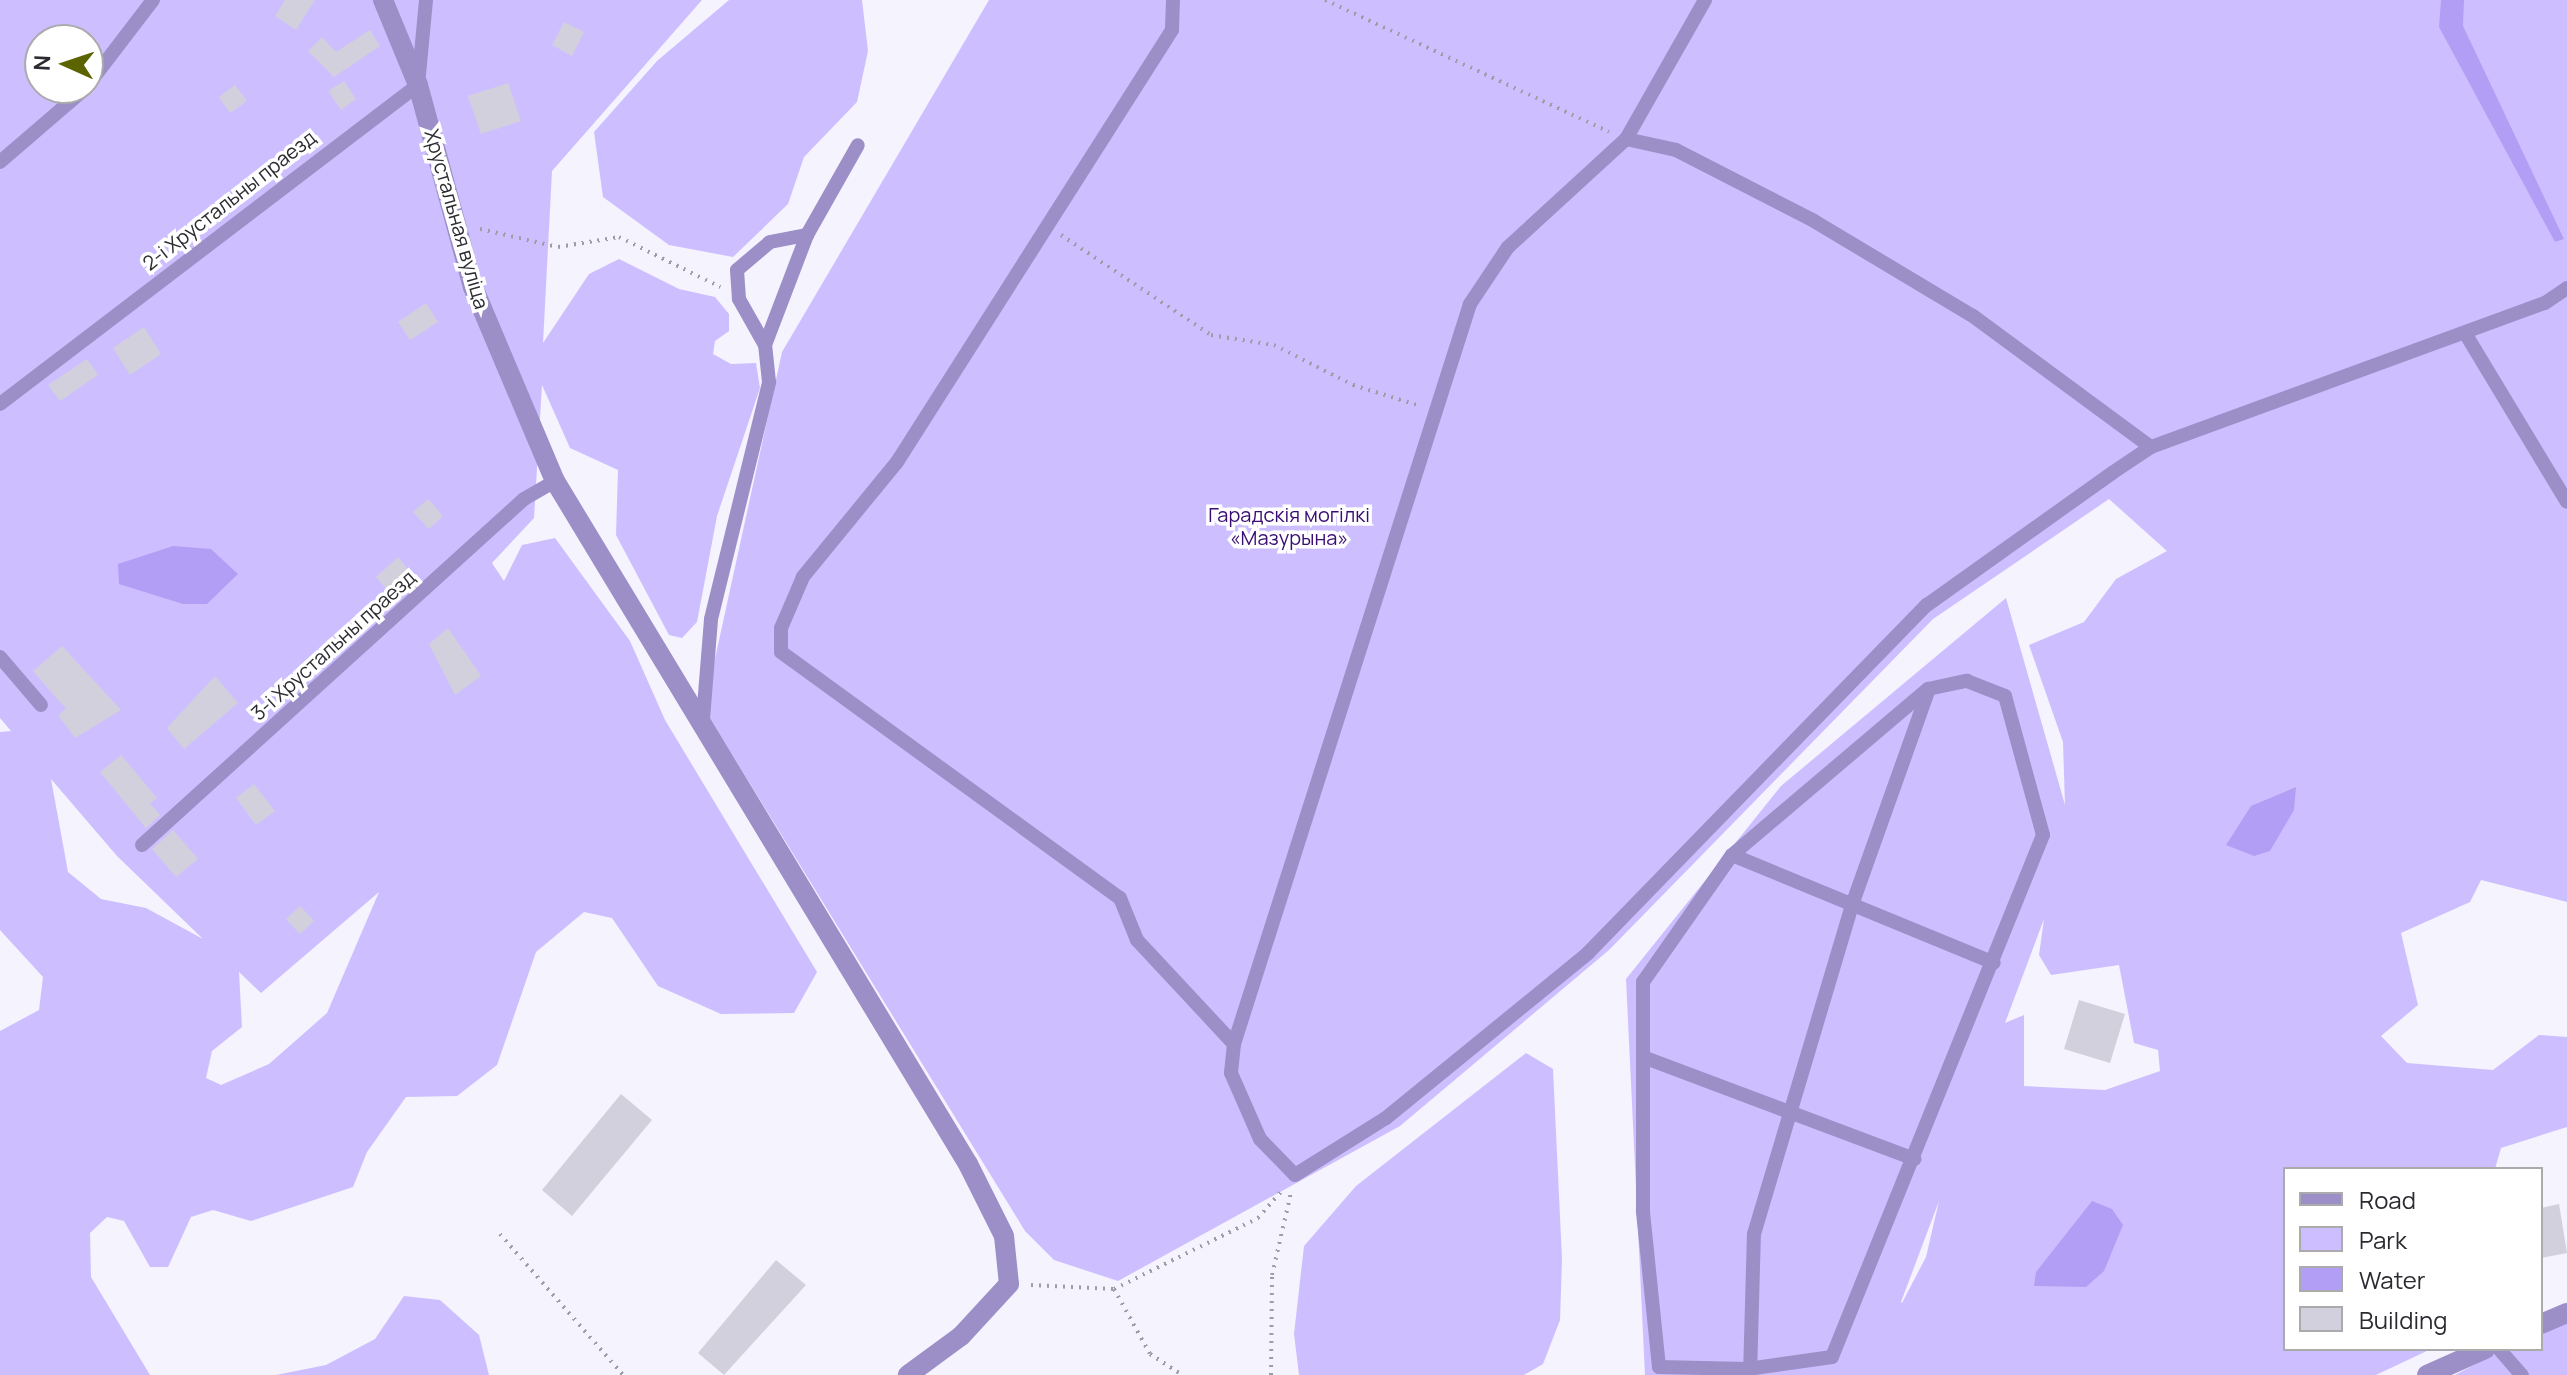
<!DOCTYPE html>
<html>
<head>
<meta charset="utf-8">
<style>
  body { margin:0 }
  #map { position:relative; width:2567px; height:1375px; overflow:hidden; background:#f5f3fe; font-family:Manrope,sans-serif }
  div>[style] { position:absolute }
  .green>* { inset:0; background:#cdbfff }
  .water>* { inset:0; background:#b39ef5 }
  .building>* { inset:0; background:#d2d0dd }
  .path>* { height:4px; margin-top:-2px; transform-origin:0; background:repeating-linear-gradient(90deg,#9e9ca5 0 2px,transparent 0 8px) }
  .service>* { height:14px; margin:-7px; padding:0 7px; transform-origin:7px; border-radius:7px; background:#9c8fc8 }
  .minor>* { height:20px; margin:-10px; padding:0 10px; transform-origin:10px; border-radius:10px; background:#9c8fc8 }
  span { translate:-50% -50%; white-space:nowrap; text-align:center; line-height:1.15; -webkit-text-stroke:7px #fff; paint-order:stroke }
  .street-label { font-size:20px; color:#2c2b31 }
  .park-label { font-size:20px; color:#390d73 }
  .legend { position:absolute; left:2283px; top:1167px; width:260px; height:184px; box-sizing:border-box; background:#fff; border:2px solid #abaaad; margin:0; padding:10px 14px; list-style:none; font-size:24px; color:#2c2b31 }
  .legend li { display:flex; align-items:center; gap:16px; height:40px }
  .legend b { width:40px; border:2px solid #abaaad }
  .north { position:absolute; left:24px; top:24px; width:80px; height:80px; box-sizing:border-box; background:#fff; border:2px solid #abaaad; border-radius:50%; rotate:273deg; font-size:22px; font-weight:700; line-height:32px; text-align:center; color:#2c2b31 }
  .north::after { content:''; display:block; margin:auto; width:28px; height:36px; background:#5c6400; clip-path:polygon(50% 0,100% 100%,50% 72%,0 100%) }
</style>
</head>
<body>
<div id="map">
  <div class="green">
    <div style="clip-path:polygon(evenodd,0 0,702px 0,552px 171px,543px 343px,589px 274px,619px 259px,679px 289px,715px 297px,729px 314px,729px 331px,715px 341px,713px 354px,731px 364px,756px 363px,760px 388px,717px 516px,697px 622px,682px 638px,669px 635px,616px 535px,618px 470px,570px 448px,542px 385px,534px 518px,492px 563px,504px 581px,522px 545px,555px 538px,630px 641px,665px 720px,817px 972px,794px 1013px,721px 1014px,658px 986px,612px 918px,584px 912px,536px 952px,497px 1065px,457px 1096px,406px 1097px,367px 1152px,353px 1187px,251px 1221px,213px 1210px,191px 1217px,168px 1267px,150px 1267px,124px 1221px,107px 1217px,90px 1233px,91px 1277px,150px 1375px,0 1375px,0 1031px,39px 1010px,43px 977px,0 930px,0 732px,11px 731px,0 718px,0 0,40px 40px,88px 40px,88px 88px,40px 88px,40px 40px,0 0,51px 779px,117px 856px,203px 939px,146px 908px,101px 899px,68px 872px,51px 779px,0 0,379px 892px,327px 1013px,269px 1064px,221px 1085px,206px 1078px,212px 1051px,242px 1027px,239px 972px,261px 993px,379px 892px)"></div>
    <div style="clip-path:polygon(729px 0,862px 0,868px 51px,857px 102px,804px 157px,788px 204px,733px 257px,669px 245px,603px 197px,594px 132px,657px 61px)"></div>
    <div style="clip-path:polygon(evenodd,989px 0,2567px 0,2567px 902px,2481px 880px,2470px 902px,2401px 933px,2418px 1005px,2381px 1036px,2407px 1063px,2493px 1070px,2539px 1035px,2567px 1037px,2567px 1127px,2501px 1148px,2495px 1169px,2285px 1169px,2285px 1349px,2431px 1349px,2376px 1375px,1645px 1375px,1626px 979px,1781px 786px,2006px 598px,2065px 805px,2063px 742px,2029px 645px,2084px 622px,2116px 579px,2167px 551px,2109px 499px,1933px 619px,1609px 950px,1400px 1126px,1118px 1281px,1054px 1260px,1025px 1231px,704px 709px,782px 352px,989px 0,2044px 919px,2039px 955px,2051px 975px,2119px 965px,2134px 1043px,2158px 1050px,2160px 1071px,2105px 1090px,2024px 1086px,2024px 1015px,2005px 1023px,2044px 919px,989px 0,1939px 1201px,1926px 1257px,1902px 1303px,1901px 1302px,1939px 1201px)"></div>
    <div style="clip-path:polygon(1526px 1053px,1553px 1069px,1562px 1259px,1560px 1320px,1543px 1364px,1524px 1375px,1299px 1375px,1294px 1334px,1304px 1246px,1356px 1186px)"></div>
    <div style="clip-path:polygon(404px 1296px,440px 1300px,479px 1335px,489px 1375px,276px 1375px,326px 1365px,375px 1339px)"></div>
    <div style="clip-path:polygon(2567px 1316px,2567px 1375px,2455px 1375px,2504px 1349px,2541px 1349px,2541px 1330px)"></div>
  </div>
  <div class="water">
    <div style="clip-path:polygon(2441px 0,2464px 0,2463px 26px,2564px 239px,2555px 242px,2439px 27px)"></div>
    <div style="clip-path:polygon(173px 546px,211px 549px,238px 574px,207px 604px,183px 604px,119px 584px,118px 564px)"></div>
    <div style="clip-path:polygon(2296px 787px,2294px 810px,2270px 851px,2254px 856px,2226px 845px,2251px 806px)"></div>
    <div style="clip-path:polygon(2092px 1201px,2112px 1209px,2123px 1225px,2104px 1271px,2086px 1287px,2034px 1286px,2036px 1272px)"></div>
  </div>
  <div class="building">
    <div style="clip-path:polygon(285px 0,315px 0,296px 30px,275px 16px)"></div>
    <div style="clip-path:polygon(564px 22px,584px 32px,572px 56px,552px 45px)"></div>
    <div style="clip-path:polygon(370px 30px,380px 46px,334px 77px,308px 51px,322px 37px,336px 52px)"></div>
    <div style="clip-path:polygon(344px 81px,356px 99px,341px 110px,328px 91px)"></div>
    <div style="clip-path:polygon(508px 83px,521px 121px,481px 134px,468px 96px)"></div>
    <div style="clip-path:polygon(235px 85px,247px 101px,230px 113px,219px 97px)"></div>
    <div style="clip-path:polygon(426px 303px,438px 322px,410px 340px,398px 322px)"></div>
    <div style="clip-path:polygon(144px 327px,161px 354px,130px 375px,113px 348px)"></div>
    <div style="clip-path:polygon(87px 359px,98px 375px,60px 401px,48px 385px)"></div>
    <div style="clip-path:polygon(428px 499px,443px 516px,429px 529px,413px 512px)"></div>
    <div style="clip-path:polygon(398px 557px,410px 572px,388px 591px,376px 577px)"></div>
    <div style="clip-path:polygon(448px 628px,481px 676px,455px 695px,429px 644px)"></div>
    <div style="clip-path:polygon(62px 646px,121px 710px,75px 738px,58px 715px,66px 709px,33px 671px)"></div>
    <div style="clip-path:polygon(215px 676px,238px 703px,184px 749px,167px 728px)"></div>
    <div style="clip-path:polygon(121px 755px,157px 798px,150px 803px,160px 815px,146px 828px,100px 772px)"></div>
    <div style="clip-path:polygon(254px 784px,275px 811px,256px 825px,236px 798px)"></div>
    <div style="clip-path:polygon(173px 830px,198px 859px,176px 877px,152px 849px)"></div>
    <div style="clip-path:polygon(300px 906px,314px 921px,300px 934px,286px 919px)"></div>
    <div style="clip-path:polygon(2079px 1000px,2125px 1014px,2110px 1063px,2064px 1049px)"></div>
    <div style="clip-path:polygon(621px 1094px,652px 1120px,572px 1216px,542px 1190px)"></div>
    <div style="clip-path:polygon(2559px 1204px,2567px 1253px,2541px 1258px,2541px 1208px)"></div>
    <div style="clip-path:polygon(776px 1260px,806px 1285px,724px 1375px,698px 1353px)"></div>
  </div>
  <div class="path">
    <div style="left:1325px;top:0;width:313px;rotate:24.9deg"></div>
    <div style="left:480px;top:229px;width:80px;rotate:13deg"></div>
    <div style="left:558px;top:247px;width:62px;rotate:-9.3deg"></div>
    <div style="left:619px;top:237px;width:113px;rotate:26.3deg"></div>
    <div style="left:1061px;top:235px;width:180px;rotate:33.7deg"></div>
    <div style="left:1211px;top:335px;width:64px;rotate:9deg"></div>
    <div style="left:1274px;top:345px;width:89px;rotate:26.9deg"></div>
    <div style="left:1353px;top:385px;width:70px;rotate:17.4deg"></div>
    <div style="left:500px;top:1234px;width:187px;rotate:48.9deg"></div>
    <div style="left:1031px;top:1285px;width:83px;rotate:2.8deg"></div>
    <div style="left:1114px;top:1289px;width:74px;rotate:61deg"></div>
    <div style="left:1150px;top:1354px;width:38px;rotate:33deg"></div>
    <div style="left:1114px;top:1289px;width:161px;rotate:-26.2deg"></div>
    <div style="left:1258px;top:1218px;width:38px;rotate:-49deg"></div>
    <div style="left:1271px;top:1375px;width:100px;rotate:-89.4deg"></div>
    <div style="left:1272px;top:1275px;width:84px;rotate:-77deg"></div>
  </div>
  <div class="service">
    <div style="left:1173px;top:0;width:30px;rotate:92deg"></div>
    <div style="left:1172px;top:30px;width:512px;rotate:122.48deg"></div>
    <div style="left:897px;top:462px;width:149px;rotate:129.3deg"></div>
    <div style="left:803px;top:577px;width:56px;rotate:113.3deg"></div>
    <div style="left:781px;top:628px;width:24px;rotate:90deg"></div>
    <div style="left:781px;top:652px;width:419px;rotate:36deg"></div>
    <div style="left:1120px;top:898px;width:45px;rotate:68deg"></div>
    <div style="left:1137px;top:940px;width:142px;rotate:47deg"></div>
    <div style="left:1705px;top:0;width:160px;rotate:119.6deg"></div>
    <div style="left:1626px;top:139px;width:160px;rotate:137.5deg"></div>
    <div style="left:1508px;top:247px;width:69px;rotate:123.7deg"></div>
    <div style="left:1470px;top:304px;width:777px;rotate:107.69deg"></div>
    <div style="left:1234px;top:1044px;width:29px;rotate:96deg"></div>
    <div style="left:1231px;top:1073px;width:72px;rotate:66.3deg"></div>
    <div style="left:1260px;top:1139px;width:50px;rotate:45.8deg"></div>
    <div style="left:1295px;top:1175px;width:107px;rotate:-32.1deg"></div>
    <div style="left:1386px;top:1118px;width:261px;rotate:-39.2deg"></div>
    <div style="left:1588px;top:953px;width:486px;rotate:-45.8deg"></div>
    <div style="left:1927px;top:605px;width:227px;rotate:-35.5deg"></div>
    <div style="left:2112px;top:473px;width:47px;rotate:-33.7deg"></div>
    <div style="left:2151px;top:447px;width:419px;rotate:-20.1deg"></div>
    <div style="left:2545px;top:303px;width:27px;rotate:-34deg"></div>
    <div style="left:88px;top:85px;width:107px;rotate:-52.6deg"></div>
    <div style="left:1626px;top:139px;width:51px;rotate:12.4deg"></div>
    <div style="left:1676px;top:150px;width:155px;rotate:27.2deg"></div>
    <div style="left:1814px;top:221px;width:185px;rotate:30.9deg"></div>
    <div style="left:1973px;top:316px;width:221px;rotate:36.4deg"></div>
    <div style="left:0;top:162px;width:113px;rotate:-40.7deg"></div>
    <div style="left:2465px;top:333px;width:197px;rotate:58.9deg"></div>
    <div style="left:765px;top:345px;width:118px;rotate:-69.1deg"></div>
    <div style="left:0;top:404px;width:526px;rotate:-37.35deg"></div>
    <div style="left:418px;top:85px;width:85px;rotate:-84.6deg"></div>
    <div style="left:0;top:657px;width:63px;rotate:49.5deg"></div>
    <div style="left:1967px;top:681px;width:41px;rotate:21.5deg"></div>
    <div style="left:2005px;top:696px;width:144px;rotate:74.7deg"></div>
    <div style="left:2043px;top:835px;width:563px;rotate:112.01deg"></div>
    <div style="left:1832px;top:1357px;width:85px;rotate:171.9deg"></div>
    <div style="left:1748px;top:1369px;width:89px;rotate:-178.7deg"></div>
    <div style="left:1659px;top:1367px;width:157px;rotate:-95.9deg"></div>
    <div style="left:1643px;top:1211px;width:229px;rotate:-90deg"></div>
    <div style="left:1643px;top:982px;width:155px;rotate:-55deg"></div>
    <div style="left:1732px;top:855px;width:257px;rotate:-40.3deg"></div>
    <div style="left:1928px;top:689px;width:40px;rotate:-12deg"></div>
    <div style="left:703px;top:719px;width:100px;rotate:-85.4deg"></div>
    <div style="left:711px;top:619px;width:244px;rotate:-76.2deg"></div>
    <div style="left:769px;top:382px;width:37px;rotate:-96deg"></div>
    <div style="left:765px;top:345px;width:53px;rotate:-119.5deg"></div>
    <div style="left:739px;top:299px;width:29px;rotate:-94deg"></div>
    <div style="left:737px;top:270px;width:43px;rotate:-40.3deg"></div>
    <div style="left:770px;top:242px;width:38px;rotate:-11deg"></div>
    <div style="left:807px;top:235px;width:103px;rotate:-60.5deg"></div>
    <div style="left:142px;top:845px;width:515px;rotate:-42.17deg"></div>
    <div style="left:524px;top:499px;width:36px;rotate:-30deg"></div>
    <div style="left:1732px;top:855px;width:283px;rotate:22.4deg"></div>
    <div style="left:1643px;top:1057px;width:290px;rotate:20.6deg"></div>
    <div style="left:2499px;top:1349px;width:35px;rotate:49deg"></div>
    <div style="left:1750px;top:1375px;width:141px;rotate:-88.4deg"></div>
    <div style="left:1754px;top:1234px;width:343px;rotate:-73.4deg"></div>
    <div style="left:1852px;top:905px;width:227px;rotate:-70.4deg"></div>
  </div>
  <div class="minor">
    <div style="left:383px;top:0;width:92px;rotate:67.6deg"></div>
    <div style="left:418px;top:85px;width:209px;rotate:74.8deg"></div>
    <div style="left:473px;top:287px;width:211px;rotate:67.1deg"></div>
    <div style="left:555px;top:481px;width:798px;rotate:58.84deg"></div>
    <div style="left:968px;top:1164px;width:80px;rotate:63.4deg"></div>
    <div style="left:1004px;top:1236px;width:48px;rotate:84.1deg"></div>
    <div style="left:1009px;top:1284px;width:71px;rotate:132.7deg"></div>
    <div style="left:961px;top:1336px;width:66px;rotate:143.7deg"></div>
    <div style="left:2541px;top:1324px;width:28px;rotate:-23deg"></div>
    <div style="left:2427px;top:1375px;width:64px;rotate:-24.1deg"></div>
  </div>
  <div class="street-label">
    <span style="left:229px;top:200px;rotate:-38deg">2-і Хрустальны праезд</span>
    <span style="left:457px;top:219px;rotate:74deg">Хрустальная вуліца</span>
    <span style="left:333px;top:645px;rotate:-42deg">3-і Хрустальны праезд</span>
  </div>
  <div class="park-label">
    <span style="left:1289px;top:526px">Гарадскія могілкі<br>«Мазурына»</span>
  </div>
  <ul class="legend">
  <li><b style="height:10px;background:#9c8fc8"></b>Road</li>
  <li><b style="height:22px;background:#cdbfff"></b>Park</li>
  <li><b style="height:22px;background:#b39ef5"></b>Water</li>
  <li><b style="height:22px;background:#d2d0dd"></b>Building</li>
  </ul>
  <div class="north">N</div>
</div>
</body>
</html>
